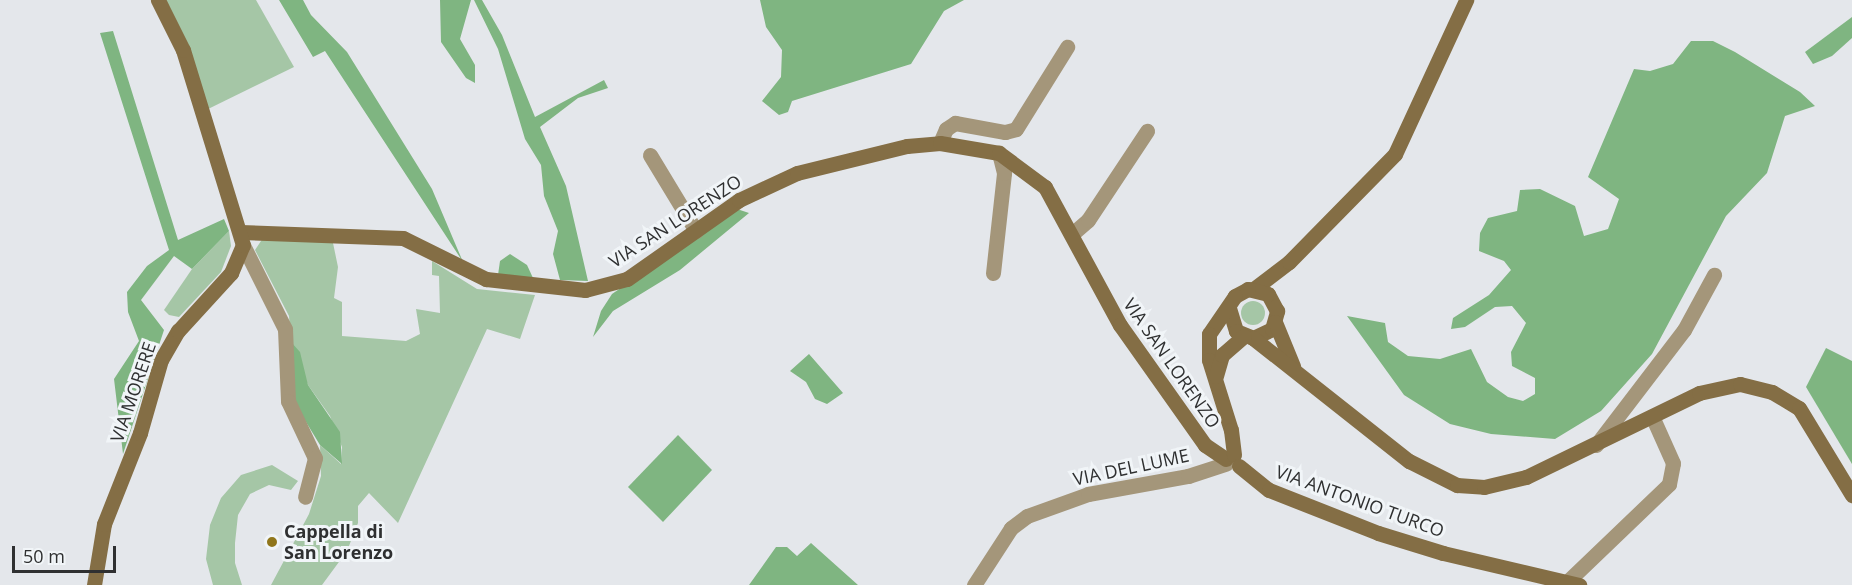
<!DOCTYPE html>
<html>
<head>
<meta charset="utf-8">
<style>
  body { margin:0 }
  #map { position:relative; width:1852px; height:585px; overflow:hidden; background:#e4e7eb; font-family:"Open Sans",sans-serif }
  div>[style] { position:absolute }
  .green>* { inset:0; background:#a5c6a6 }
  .round { border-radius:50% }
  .forest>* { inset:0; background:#7fb581 }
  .street>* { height:15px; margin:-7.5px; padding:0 7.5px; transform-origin:7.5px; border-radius:7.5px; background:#a4967a }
  .secondary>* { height:15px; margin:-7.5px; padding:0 7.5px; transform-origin:7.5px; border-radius:7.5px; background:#846e45 }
  .dots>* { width:16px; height:16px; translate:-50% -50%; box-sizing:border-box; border:3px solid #f1f5f8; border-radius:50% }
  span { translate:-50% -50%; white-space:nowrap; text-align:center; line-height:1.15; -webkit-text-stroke:6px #f1f5f8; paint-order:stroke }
  .street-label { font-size:18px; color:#2f3031 }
  .poi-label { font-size:18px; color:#2f3031; font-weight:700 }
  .left { translate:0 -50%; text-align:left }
  .scale { position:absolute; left:12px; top:546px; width:104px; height:27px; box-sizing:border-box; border:3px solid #2f3031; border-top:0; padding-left:8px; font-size:18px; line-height:21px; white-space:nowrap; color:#2f3031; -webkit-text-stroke:4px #f1f5f8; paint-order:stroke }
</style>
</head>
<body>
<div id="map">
  <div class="green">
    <div style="clip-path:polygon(164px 0,256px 0,294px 67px,204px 111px)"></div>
    <div style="clip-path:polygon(229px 231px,231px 246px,221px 272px,179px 317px,169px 315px,164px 310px,192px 269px)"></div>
    <div style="clip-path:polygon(263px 238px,333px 243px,338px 267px,334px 298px,342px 302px,342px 336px,406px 341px,420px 334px,416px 309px,440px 313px,439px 276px,432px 275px,432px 261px,477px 289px,535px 295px,520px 339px,487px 329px,398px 523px,369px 493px,358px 506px,358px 523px,347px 551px,322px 585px,271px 585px,309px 514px,321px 476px,320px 445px,341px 464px,342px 447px,330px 416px,308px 385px,291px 342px,289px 316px,255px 250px)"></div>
    <div class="round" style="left:1241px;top:301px;width:24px;height:24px"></div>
    <div style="clip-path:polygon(272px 465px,298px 481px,291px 490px,269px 485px,250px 494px,238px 515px,235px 543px,235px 563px,242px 585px,213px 585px,206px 559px,210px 525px,221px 498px,241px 475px)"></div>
  </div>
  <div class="forest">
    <div style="clip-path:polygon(279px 0,303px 0,311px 15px,347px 52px,432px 189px,463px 262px,325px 51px,313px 57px)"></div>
    <div style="clip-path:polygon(440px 0,471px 0,460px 39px,475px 65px,475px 83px,466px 78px,441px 42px)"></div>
    <div style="clip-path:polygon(474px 0,482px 0,502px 35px,535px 117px,604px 80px,608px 88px,578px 98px,540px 127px,566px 186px,588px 281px,560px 280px,553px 254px,558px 231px,544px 196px,541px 165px,525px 139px,498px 49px)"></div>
    <div style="clip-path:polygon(760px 0,964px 0,944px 11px,911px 64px,792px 101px,788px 112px,779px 115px,762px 101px,781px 77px,782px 50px,766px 27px)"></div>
    <div style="clip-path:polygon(1852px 17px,1852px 38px,1832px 56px,1813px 64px,1805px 52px)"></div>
    <div style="clip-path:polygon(113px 31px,178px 240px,224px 219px,229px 231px,192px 269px,174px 256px,141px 300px,164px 330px,123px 454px,114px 379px,139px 341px,128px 312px,127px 292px,147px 266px,169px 250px,100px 33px)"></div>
    <div style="clip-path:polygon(1691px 41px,1713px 41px,1735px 52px,1800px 92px,1815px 106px,1785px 116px,1767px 173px,1726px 216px,1652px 354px,1601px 411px,1555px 439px,1491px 434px,1450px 424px,1404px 395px,1347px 316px,1385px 323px,1388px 342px,1408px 356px,1440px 359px,1471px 349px,1487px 382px,1508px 397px,1523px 401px,1535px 394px,1535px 378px,1512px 366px,1511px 352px,1526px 323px,1512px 306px,1495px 307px,1465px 327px,1451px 329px,1453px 318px,1489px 295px,1511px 270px,1504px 261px,1479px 251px,1480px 233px,1488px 218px,1517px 211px,1520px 190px,1540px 189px,1575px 206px,1584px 236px,1608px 229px,1619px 199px,1588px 177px,1634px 69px,1650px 71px,1673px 64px)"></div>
    <div style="clip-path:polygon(737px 209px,749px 213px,680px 270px,613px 311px,593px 337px,601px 311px,612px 294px)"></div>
    <div style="clip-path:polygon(510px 254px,527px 265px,533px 278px,498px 275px,500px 261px)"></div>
    <div style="clip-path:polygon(291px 342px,300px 352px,308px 385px,340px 432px,342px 464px,320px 445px,295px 404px)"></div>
    <div style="clip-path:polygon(1826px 348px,1852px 361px,1852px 464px,1806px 387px)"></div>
    <div style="clip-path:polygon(809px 354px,843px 393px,827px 404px,815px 399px,806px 382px,790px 371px)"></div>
    <div style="clip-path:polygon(678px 435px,712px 470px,663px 522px,628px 487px)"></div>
    <div style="clip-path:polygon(811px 543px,858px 585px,749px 585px,776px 547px,787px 547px,797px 556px)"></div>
  </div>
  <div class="street">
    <div style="left:940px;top:143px;width:15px;rotate:-67deg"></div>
    <div style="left:946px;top:129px;width:11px;rotate:-34deg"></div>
    <div style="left:955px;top:123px;width:51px;rotate:10.2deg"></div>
    <div style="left:1005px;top:132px;width:11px;rotate:-15deg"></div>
    <div style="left:1016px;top:129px;width:97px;rotate:-58.1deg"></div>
    <div style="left:650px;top:155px;width:89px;rotate:58.8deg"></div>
    <div style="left:1072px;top:234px;width:21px;rotate:-41deg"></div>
    <div style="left:1088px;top:220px;width:107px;rotate:-56.5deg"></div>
    <div style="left:243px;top:245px;width:94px;rotate:63.4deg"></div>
    <div style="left:285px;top:329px;width:72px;rotate:87.6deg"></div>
    <div style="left:288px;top:401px;width:63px;rotate:64.7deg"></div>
    <div style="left:315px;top:458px;width:40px;rotate:104.4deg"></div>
    <div style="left:993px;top:273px;width:101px;rotate:-83.7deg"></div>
    <div style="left:1004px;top:173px;width:21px;rotate:-104deg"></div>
    <div style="left:1596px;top:445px;width:145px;rotate:-52.6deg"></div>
    <div style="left:1684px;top:330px;width:63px;rotate:-61.4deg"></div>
    <div style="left:1568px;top:581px;width:140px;rotate:-43.8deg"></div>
    <div style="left:1669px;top:484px;width:21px;rotate:-79deg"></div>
    <div style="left:1673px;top:463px;width:51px;rotate:-114.1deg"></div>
    <div style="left:974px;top:585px;width:68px;rotate:-57deg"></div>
    <div style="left:1011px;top:528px;width:20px;rotate:-37deg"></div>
    <div style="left:1027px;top:516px;width:65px;rotate:-19.8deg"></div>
    <div style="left:1088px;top:494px;width:102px;rotate:-10.2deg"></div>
    <div style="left:1188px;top:476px;width:40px;rotate:-18deg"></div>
  </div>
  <div class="secondary">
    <div style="left:240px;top:232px;width:163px;rotate:2.1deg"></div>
    <div style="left:403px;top:238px;width:93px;rotate:26.3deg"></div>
    <div style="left:486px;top:279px;width:100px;rotate:6.3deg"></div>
    <div style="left:585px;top:290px;width:43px;rotate:-14.7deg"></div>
    <div style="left:627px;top:279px;width:137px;rotate:-35.2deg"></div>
    <div style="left:739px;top:200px;width:64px;rotate:-25deg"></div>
    <div style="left:797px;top:173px;width:113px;rotate:-13.8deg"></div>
    <div style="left:907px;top:146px;width:33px;rotate:-5deg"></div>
    <div style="left:940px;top:143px;width:60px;rotate:9.6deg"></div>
    <div style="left:999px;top:153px;width:57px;rotate:36.5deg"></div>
    <div style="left:1045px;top:187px;width:157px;rotate:61.5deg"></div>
    <div style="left:1120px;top:325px;width:147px;rotate:54.7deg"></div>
    <div style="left:1205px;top:445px;width:25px;rotate:34deg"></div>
    <div style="left:1255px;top:288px;width:43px;rotate:-37.4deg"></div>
    <div style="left:1289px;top:262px;width:151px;rotate:-45.5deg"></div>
    <div style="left:1395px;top:154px;width:170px;rotate:-65.2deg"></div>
    <div style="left:1229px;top:308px;width:24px;rotate:73deg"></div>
    <div style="left:1236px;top:331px;width:18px;rotate:22deg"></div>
    <div style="left:1253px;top:338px;width:21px;rotate:-25deg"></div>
    <div style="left:1272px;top:329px;width:19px;rotate:-74deg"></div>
    <div style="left:1277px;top:311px;width:19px;rotate:-118deg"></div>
    <div style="left:1268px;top:294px;width:21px;rotate:-166deg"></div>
    <div style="left:1248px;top:289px;width:15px;rotate:152deg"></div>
    <div style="left:1235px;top:296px;width:46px;rotate:124.4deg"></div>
    <div style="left:1209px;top:334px;width:26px;rotate:90deg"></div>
    <div style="left:1209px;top:360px;width:73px;rotate:72.6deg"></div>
    <div style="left:1231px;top:430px;width:25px;rotate:83deg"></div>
    <div style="left:1275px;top:322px;width:48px;rotate:67.8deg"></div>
    <div style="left:1253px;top:338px;width:199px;rotate:38.3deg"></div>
    <div style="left:1409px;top:461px;width:54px;rotate:26.6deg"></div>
    <div style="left:1457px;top:485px;width:27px;rotate:4deg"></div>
    <div style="left:1484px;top:487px;width:43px;rotate:-13.4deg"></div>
    <div style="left:1526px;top:477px;width:192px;rotate:-25.9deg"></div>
    <div style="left:1699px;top:393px;width:42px;rotate:-12.4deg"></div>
    <div style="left:1740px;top:384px;width:33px;rotate:14deg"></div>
    <div style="left:1772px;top:392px;width:31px;rotate:31deg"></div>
    <div style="left:1799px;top:408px;width:102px;rotate:58.7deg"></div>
    <div style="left:1216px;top:376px;width:22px;rotate:-74deg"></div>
    <div style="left:1222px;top:355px;width:29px;rotate:-41deg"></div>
    <div style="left:1239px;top:466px;width:38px;rotate:39deg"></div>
    <div style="left:1269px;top:490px;width:117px;rotate:21.5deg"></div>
    <div style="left:1378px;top:533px;width:68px;rotate:17.1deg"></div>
    <div style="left:1443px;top:553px;width:140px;rotate:13.2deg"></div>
    <div style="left:94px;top:585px;width:62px;rotate:-80.7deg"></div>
    <div style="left:104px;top:524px;width:98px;rotate:-68.4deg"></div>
    <div style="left:140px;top:433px;width:76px;rotate:-74deg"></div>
    <div style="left:161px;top:360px;width:34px;rotate:-60deg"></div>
    <div style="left:178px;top:331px;width:79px;rotate:-47.6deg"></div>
    <div style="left:231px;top:273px;width:30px;rotate:-67deg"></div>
    <div style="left:243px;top:245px;width:204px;rotate:-107.1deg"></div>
    <div style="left:183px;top:50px;width:56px;rotate:-116.6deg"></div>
  </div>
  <div class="dots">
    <div style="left:272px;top:542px;background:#90761b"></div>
  </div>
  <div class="street-label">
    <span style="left:675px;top:221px;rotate:-33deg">VIA SAN LORENZO</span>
    <span style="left:1172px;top:363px;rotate:55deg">VIA SAN LORENZO</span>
    <span style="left:133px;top:392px;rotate:-71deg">VIA MORERE</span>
    <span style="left:1131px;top:467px;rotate:-12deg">VIA DEL LUME</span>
    <span style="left:1360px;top:501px;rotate:20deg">VIA ANTONIO TURCO</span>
  </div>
  <div class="poi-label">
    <span class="left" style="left:284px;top:542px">Cappella di<br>San Lorenzo</span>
  </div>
  <div class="scale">50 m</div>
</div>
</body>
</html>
